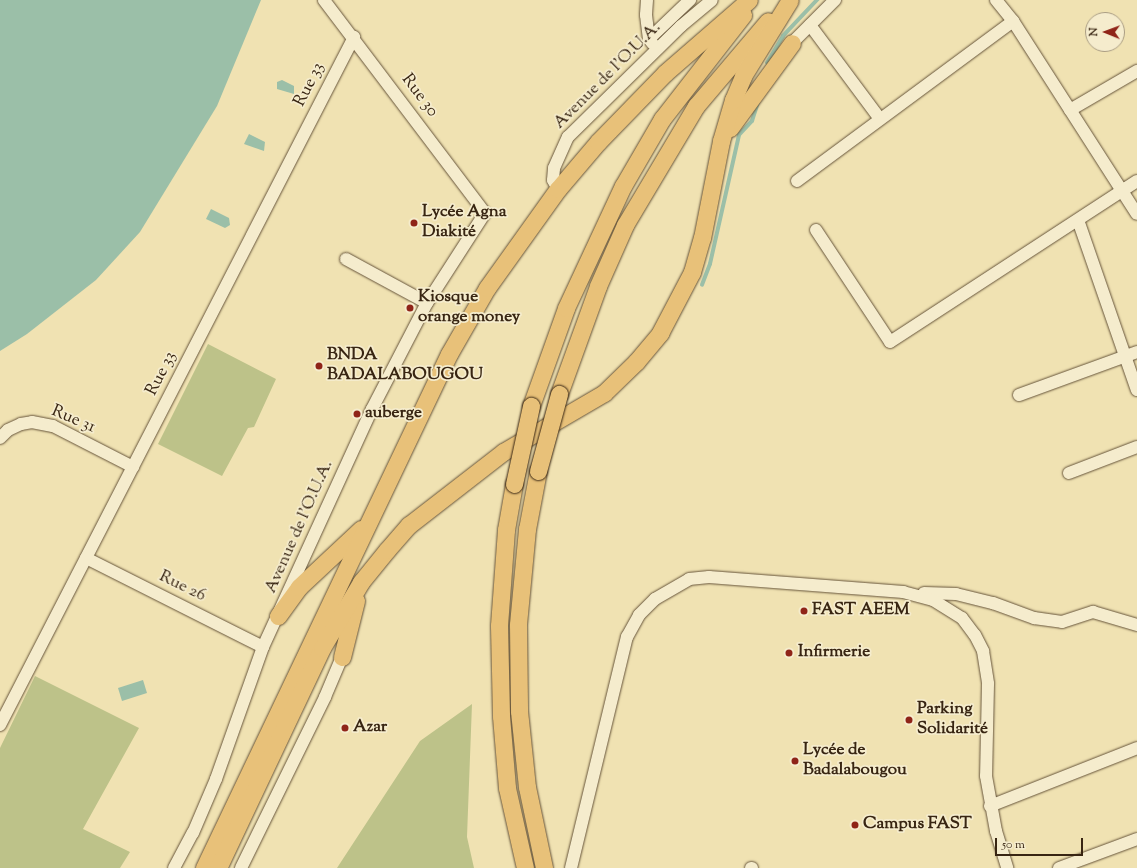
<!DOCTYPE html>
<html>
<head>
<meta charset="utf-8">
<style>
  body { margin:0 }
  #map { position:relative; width:1137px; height:868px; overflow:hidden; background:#f0e2b2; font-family:"Sorts Mill Goudy",serif }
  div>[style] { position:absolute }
  .green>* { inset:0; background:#bdc289 }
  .water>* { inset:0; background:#9bbfa8 }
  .stream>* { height:3.5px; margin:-1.75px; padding:0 1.75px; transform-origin:1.75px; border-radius:1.75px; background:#9bbfa8 }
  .roads { filter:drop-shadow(0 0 1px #66543a) drop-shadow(0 0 1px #66543a) }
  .minor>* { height:12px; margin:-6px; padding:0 6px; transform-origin:6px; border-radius:6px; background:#f5eccd }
  .highway>* { height:17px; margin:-8.5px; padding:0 8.5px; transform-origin:8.5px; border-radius:8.5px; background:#e8c179 }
  .bridges { filter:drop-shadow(0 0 1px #382512) drop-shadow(0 0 1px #382512) }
  .highway-bridge>* { height:17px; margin:-8.5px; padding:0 8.5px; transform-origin:8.5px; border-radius:8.5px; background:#e8c179 }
  .dots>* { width:11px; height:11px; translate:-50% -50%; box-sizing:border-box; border:2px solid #f5eccd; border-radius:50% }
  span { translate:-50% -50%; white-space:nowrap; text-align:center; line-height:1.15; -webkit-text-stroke:3.5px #f5eccd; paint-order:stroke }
  .street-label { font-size:17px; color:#382512 }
  .poi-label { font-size:17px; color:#382512; font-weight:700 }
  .left { translate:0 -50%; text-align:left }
  .north { position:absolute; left:1085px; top:12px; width:40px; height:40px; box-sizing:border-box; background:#f5eccd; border:1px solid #a99c82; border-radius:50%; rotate:271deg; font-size:11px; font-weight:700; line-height:16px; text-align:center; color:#382512 }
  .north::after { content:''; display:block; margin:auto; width:14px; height:18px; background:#8f2418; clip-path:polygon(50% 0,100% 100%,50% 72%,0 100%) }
  .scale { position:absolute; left:995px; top:838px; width:88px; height:18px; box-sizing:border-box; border:2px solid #382512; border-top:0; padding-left:5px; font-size:12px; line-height:14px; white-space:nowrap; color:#382512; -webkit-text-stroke:3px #f5eccd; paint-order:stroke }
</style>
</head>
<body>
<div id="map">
  <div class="green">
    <div style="clip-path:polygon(208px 344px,276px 379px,254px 427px,248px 428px,222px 476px,158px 444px)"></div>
    <div style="clip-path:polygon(35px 676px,139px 728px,83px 829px,130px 852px,120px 868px,0 868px,0 748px)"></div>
    <div style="clip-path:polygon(472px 704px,467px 837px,474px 868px,337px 868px,420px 741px)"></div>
  </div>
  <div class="water">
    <div style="clip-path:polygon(0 0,261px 0,217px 106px,140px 232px,96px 280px,27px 334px,0 351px)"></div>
    <div style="clip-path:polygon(282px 80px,294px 86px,294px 94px,277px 89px,277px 82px)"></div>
    <div style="clip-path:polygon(249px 134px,265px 142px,264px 151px,244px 144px)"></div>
    <div style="clip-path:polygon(211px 209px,229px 218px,230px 225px,225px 228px,206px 219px)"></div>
    <div style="clip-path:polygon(143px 680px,147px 693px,122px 701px,118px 688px)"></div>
  </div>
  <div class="stream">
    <div style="left:767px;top:63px;width:31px;rotate:-59deg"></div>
    <div style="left:783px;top:36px;width:50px;rotate:-46.6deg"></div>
    <div style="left:702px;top:285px;width:22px;rotate:-69deg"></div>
    <div style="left:710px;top:264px;width:132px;rotate:-77.3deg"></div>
    <div style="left:739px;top:135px;width:19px;rotate:-47deg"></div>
    <div style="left:752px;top:121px;width:22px;rotate:-72deg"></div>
  </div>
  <div class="roads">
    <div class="minor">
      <div style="left:647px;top:0;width:15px;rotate:94deg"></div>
      <div style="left:646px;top:15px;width:24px;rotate:83deg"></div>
      <div style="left:649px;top:39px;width:6px;rotate:51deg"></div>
      <div style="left:996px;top:0;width:27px;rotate:51deg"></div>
      <div style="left:1013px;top:21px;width:229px;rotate:57.3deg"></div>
      <div style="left:810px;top:25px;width:117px;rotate:53.3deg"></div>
      <div style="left:649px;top:39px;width:57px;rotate:-43.6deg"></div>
      <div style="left:792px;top:43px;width:61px;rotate:-45deg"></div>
      <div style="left:1070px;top:110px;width:78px;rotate:-30.2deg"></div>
      <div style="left:797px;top:181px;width:269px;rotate:-36.5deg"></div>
      <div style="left:558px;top:189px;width:10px;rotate:-119deg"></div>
      <div style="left:553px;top:180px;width:12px;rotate:-85deg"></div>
      <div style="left:554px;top:168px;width:34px;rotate:-66deg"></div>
      <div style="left:568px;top:137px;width:158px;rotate:-44.5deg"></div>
      <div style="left:681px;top:26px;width:40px;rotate:-40deg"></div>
      <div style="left:1078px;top:220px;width:180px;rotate:70.9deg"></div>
      <div style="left:816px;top:230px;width:134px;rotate:56.5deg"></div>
      <div style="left:890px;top:342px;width:295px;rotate:-33.1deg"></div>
      <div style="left:346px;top:259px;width:92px;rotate:28.5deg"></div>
      <div style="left:1019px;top:395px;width:126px;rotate:-20deg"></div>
      <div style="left:0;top:438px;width:11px;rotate:-45deg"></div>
      <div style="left:8px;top:430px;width:14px;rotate:-25deg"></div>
      <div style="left:21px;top:424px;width:11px;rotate:-10deg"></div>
      <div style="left:32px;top:422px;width:21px;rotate:11deg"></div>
      <div style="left:53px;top:426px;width:90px;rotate:27.1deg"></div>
      <div style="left:1069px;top:473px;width:73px;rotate:-20.9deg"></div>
      <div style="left:86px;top:558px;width:198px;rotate:26.7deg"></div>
      <div style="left:924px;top:593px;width:32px;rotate:2deg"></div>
      <div style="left:956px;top:594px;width:38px;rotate:14deg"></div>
      <div style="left:993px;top:603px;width:44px;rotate:20.1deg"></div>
      <div style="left:1034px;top:618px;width:28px;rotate:8deg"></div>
      <div style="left:1062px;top:622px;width:33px;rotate:-18deg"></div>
      <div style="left:1093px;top:612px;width:46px;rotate:16.5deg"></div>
      <div style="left:0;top:725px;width:774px;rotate:-62.77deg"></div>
      <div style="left:990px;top:806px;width:158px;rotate:-21.5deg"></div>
      <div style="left:174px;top:868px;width:40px;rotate:-62deg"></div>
      <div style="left:193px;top:833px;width:59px;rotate:-66.9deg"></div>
      <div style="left:216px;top:779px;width:140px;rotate:-70.4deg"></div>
      <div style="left:263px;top:647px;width:262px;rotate:-65.4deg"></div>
      <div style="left:372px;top:409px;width:119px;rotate:-62.6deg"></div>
      <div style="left:427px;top:303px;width:107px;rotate:-57.2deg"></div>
      <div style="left:485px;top:213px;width:267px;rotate:-127.1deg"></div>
      <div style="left:241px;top:868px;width:191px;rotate:-63.8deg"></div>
      <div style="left:325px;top:697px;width:43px;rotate:-67deg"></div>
      <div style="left:571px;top:868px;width:238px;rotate:-76.4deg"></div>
      <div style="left:627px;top:637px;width:25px;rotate:-61deg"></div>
      <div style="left:639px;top:615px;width:23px;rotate:-45deg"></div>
      <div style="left:655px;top:599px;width:39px;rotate:-30deg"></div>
      <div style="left:689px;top:579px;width:20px;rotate:-6deg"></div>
      <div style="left:709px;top:577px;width:195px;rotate:4.4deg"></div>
      <div style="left:903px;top:592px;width:31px;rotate:15deg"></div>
      <div style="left:933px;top:600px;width:34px;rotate:32deg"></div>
      <div style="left:962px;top:618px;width:21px;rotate:53deg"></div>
      <div style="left:975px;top:635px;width:18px;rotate:63deg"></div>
      <div style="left:983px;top:651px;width:33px;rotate:81deg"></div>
      <div style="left:988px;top:684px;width:92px;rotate:91.2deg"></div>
      <div style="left:986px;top:776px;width:56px;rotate:79.7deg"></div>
      <div style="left:996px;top:831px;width:39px;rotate:73deg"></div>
      <div style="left:751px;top:868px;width:1px"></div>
      <div style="left:1059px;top:868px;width:83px;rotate:-20.4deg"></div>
    </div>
    <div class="highway">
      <div style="left:730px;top:128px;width:105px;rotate:-53.9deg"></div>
      <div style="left:559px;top:394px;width:115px;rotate:-70.1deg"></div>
      <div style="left:598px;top:286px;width:67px;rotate:-66.1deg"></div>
      <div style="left:625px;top:225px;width:139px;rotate:-59.2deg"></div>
      <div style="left:696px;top:106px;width:111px;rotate:-49.7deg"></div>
      <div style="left:531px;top:406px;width:104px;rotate:-70.3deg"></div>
      <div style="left:566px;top:308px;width:135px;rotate:-65deg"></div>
      <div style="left:623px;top:186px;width:78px;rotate:-59.8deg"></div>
      <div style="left:662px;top:119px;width:132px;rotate:-52.1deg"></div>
      <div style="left:538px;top:471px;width:59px;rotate:100.7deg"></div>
      <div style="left:527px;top:529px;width:96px;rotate:95.4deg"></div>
      <div style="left:518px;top:625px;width:86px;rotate:89.3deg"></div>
      <div style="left:519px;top:711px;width:76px;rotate:84deg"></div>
      <div style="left:527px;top:787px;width:83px;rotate:78.1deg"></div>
      <div style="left:514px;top:484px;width:47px;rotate:99.9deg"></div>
      <div style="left:506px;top:530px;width:96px;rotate:94.2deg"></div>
      <div style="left:499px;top:626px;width:90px;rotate:88.7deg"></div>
      <div style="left:501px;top:716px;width:72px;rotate:85.2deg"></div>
      <div style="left:507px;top:788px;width:82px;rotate:77.3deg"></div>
      <div style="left:278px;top:616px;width:36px;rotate:-54deg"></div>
      <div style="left:299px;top:587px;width:85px;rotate:-43.1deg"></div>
      <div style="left:342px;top:657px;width:58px;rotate:-76deg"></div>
      <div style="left:204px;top:868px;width:569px;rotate:-64.52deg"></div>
      <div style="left:449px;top:354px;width:76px;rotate:-60.1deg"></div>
      <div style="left:487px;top:288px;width:122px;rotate:-54.4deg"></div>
      <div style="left:558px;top:189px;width:62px;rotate:-49.6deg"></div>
      <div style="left:598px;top:142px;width:96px;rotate:-45.8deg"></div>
      <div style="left:665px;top:73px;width:111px;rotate:-41deg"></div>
      <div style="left:218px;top:868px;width:243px;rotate:-64.7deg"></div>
      <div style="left:322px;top:648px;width:77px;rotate:-59.4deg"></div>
      <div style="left:361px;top:582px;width:41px;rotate:-50.9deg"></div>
      <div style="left:387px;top:550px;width:33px;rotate:-49deg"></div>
      <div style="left:409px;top:525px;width:119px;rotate:-37.8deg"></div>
      <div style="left:503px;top:452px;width:117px;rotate:-30.3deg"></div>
      <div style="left:604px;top:393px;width:45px;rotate:-44.1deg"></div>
      <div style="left:636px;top:362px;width:38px;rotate:-50deg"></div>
      <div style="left:660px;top:333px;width:69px;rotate:-62.3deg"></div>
      <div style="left:692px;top:272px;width:35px;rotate:-74deg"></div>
      <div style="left:702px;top:238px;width:99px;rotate:-78.9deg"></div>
      <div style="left:721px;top:141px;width:43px;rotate:-73.7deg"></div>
      <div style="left:733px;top:100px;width:26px;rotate:-67deg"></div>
      <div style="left:743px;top:76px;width:89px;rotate:-58.3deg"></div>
    </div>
  </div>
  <div class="bridges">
    <div class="highway-bridge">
      <div style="left:538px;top:471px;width:80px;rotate:-74.7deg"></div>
      <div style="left:514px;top:484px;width:80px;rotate:-77.7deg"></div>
    </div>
  </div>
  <div class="dots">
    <div style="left:414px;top:223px;background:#8f2418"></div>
    <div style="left:410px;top:308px;background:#8f2418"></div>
    <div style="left:319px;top:366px;background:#8f2418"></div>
    <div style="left:357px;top:414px;background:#8f2418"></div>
    <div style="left:804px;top:611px;background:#8f2418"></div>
    <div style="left:789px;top:653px;background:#8f2418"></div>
    <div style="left:909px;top:720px;background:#8f2418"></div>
    <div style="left:345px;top:728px;background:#8f2418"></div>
    <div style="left:795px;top:761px;background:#8f2418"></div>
    <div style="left:855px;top:825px;background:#8f2418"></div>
  </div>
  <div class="street-label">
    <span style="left:608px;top:76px;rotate:-45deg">Avenue de l'O.U.A.</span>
    <span style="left:310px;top:85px;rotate:-63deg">Rue 33</span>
    <span style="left:419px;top:96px;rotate:53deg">Rue 30</span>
    <span style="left:162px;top:374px;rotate:-63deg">Rue 33</span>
    <span style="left:73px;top:420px;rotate:23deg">Rue 31</span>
    <span style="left:300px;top:527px;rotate:-66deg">Avenue de l'O.U.A.</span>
    <span style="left:182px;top:587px;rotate:26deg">Rue 26</span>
  </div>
  <div class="poi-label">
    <span class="left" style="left:422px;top:223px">Lycée Agna<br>Diakité</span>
    <span class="left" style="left:418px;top:308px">Kiosque<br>orange money</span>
    <span class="left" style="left:327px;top:366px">BNDA<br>BADALABOUGOU</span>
    <span class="left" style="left:365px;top:414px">auberge</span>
    <span class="left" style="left:812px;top:611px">FAST AEEM</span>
    <span class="left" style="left:798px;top:653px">Infirmerie</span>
    <span class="left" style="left:917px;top:720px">Parking<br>Solidarité</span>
    <span class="left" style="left:353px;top:728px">Azar</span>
    <span class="left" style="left:803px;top:761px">Lycée de<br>Badalabougou</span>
    <span class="left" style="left:863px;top:825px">Campus FAST</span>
  </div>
  <div class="north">N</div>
  <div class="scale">50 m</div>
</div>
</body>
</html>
